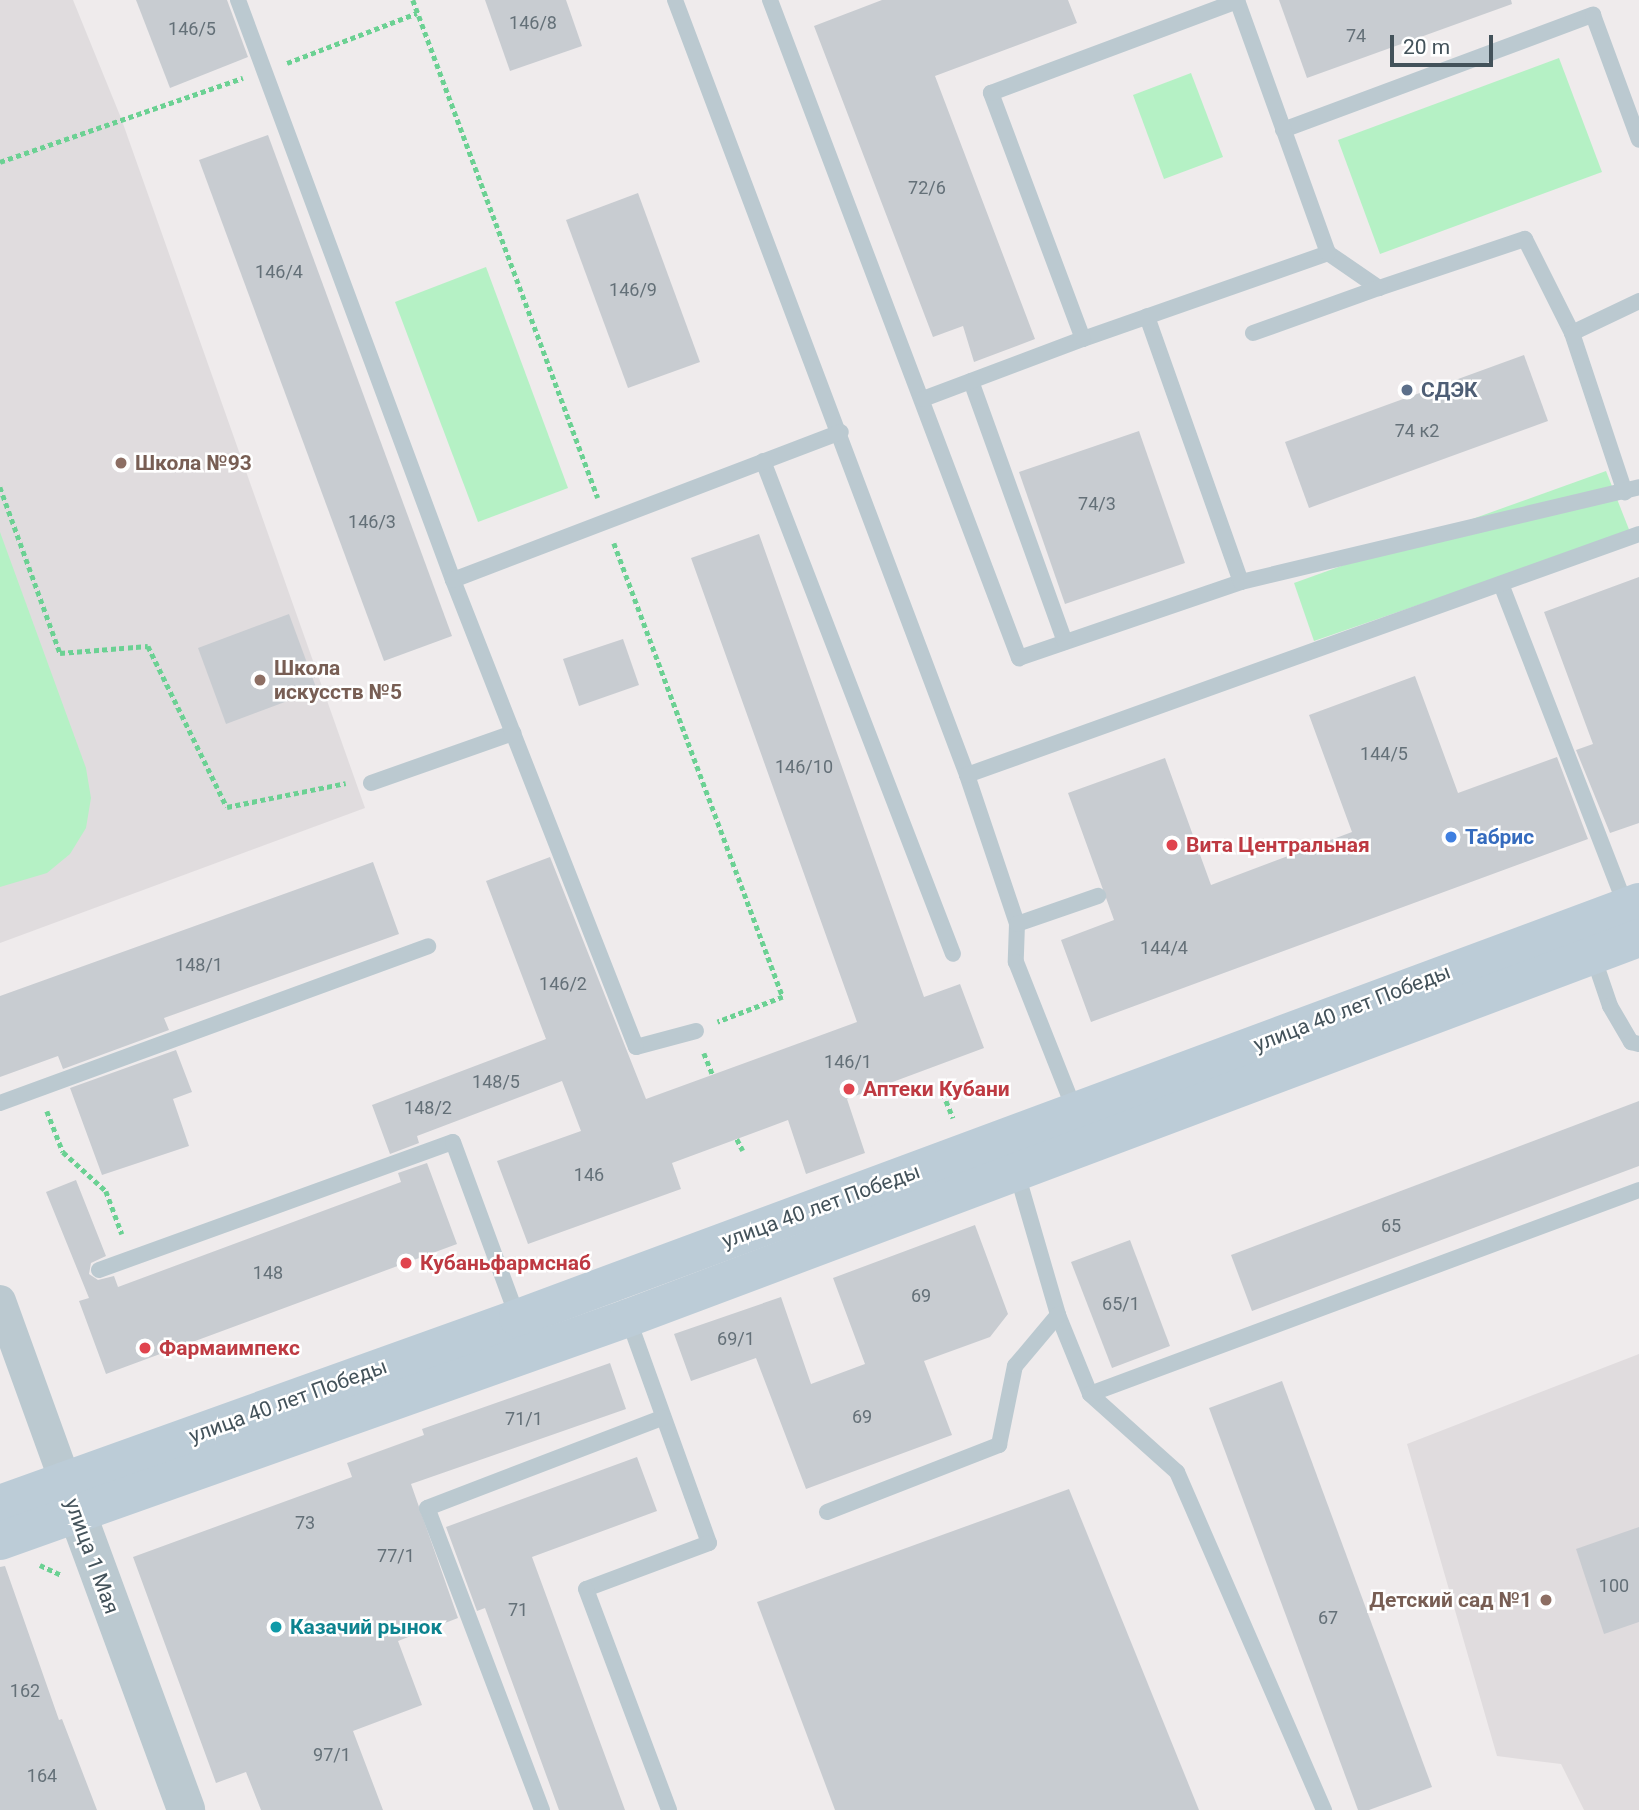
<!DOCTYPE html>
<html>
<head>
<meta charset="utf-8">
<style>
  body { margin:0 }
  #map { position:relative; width:1639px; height:1810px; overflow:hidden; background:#efebec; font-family:Roboto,sans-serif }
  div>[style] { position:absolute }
  .education>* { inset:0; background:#e0dcde }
  .green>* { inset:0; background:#b5f1c5 }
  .building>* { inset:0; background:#c8ccd1 }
  .path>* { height:4.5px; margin-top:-2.25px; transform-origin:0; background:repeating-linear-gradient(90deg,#6bd193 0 5px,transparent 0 8.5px) }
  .service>* { height:16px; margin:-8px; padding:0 8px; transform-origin:8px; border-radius:8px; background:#bbc9d0 }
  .minor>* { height:32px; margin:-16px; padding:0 16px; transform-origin:16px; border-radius:16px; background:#bbc9d0 }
  .tertiary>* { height:38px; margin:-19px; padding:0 19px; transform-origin:19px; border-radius:19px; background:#bbc9d0 }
  .secondary>* { height:38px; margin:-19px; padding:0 19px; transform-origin:19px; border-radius:19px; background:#bcccd7 }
  .dots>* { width:19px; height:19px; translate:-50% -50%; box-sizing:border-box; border:4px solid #fff; border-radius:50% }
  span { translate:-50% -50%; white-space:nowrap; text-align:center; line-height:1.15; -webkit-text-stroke:5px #fff; paint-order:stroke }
  .number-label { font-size:18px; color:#647078 }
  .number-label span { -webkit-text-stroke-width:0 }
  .service-label { font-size:21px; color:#4e5e75; font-weight:700 }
  .left { translate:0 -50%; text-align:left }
  .education-label { font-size:21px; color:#785e54; font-weight:700 }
  .right { translate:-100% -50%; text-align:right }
  .shop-label { font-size:21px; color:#366cbe; font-weight:700 }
  .health-label { font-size:21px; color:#be3a42; font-weight:700 }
  .street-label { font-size:21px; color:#43525a }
  .culture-label { font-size:21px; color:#0d838f; font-weight:700 }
  .scale { position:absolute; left:1390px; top:35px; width:103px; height:32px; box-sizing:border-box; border:4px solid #43525a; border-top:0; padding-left:9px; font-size:21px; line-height:24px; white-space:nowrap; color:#43525a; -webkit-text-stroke:5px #fff; paint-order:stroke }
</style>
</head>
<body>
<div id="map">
  <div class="education">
    <div style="clip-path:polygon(0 0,73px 0,121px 118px,365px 808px,0 943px)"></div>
    <div style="clip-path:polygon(1639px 1354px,1639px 1810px,1584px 1810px,1561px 1764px,1497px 1756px,1407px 1444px)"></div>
  </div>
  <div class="green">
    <div style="clip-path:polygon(1559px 58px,1602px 172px,1380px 254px,1338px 140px)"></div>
    <div style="clip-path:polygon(1191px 73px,1223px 157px,1164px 179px,1133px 95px)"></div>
    <div style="clip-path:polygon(486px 267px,568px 488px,478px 522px,395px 302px)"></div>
    <div style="clip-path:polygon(1606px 471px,1630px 532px,1314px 641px,1294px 583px)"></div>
    <div style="clip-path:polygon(0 532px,86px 768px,91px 798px,86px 828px,70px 854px,47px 873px,0 887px)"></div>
  </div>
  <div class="building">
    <div style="clip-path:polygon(136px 0,227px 0,248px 57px,170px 88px)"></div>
    <div style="clip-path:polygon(485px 0,566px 0,582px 46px,510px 71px)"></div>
    <div style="clip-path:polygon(882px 0,1068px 0,1077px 23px,935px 76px,1035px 339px,974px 362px,963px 326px,933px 337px,814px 26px)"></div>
    <div style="clip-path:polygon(1279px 0,1511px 0,1512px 4px,1307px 78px)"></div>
    <div style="clip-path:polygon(268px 135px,452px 636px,384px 661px,199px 160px)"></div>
    <div style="clip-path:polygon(638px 193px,700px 362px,628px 388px,566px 220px)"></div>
    <div style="clip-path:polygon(1524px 355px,1548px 421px,1309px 508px,1285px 442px)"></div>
    <div style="clip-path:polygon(1139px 431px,1185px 563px,1065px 604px,1019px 472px)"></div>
    <div style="clip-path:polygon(759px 534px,924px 997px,960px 984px,984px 1048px,847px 1099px,865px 1153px,806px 1174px,788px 1120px,672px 1163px,681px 1189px,528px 1244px,497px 1161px,581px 1131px,562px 1081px,417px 1136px,419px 1143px,390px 1154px,372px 1105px,546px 1039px,486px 881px,550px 857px,646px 1099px,857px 1022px,691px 558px)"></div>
    <div style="clip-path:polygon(1639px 577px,1639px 823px,1610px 833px,1576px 750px,1593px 744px,1544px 612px)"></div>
    <div style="clip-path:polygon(289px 614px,317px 690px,226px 724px,198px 648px)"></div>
    <div style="clip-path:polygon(623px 639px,639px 685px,579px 706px,563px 659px)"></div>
    <div style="clip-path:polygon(1415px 676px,1458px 793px,1557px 757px,1588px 839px,1091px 1022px,1061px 940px,1114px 920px,1068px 793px,1165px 758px,1211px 885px,1352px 832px,1309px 715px)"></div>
    <div style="clip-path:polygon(373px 862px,399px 934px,164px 1018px,169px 1030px,63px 1069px,58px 1056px,0 1077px,0 996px)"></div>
    <div style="clip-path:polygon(176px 1050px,192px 1092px,173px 1099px,189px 1146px,102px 1175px,70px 1088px)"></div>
    <div style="clip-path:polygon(1639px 1101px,1639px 1166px,1252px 1311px,1231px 1255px)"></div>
    <div style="clip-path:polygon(427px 1163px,457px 1244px,106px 1374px,79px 1301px,89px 1298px,46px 1192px,76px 1180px,106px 1256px,91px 1263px,89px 1274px,98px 1280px,114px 1276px,118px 1287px,401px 1182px,398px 1173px)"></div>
    <div style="clip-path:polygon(975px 1225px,1008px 1314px,990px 1337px,924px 1361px,952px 1435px,806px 1489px,756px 1358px,691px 1381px,674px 1334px,781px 1297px,811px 1384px,865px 1364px,833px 1278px)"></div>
    <div style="clip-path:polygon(1130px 1240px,1170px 1346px,1112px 1368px,1071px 1262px)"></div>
    <div style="clip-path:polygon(610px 1363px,626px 1409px,411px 1484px,458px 1618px,398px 1641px,422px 1705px,353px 1731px,383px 1810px,261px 1810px,246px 1772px,216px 1783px,133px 1557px,352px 1477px,347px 1463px,424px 1435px,422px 1429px)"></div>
    <div style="clip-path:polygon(1282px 1381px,1432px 1787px,1369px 1810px,1358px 1810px,1209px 1408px)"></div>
    <div style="clip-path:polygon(637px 1457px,657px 1511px,532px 1557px,625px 1810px,559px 1810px,485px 1608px,477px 1611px,446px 1527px)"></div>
    <div style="clip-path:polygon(1069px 1489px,1199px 1810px,835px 1810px,757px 1602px)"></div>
    <div style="clip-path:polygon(1639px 1527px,1639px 1622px,1604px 1634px,1576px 1549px)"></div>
    <div style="clip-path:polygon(5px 1566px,59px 1720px,62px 1719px,97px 1810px,0 1810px,0 1567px)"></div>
  </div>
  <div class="path">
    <div style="left:413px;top:0;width:531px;rotate:69.62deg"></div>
    <div style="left:287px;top:63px;width:139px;rotate:-21deg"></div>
    <div style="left:0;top:162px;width:257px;rotate:-19.1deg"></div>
    <div style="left:0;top:487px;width:177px;rotate:70.1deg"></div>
    <div style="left:60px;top:653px;width:88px;rotate:-4.5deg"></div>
    <div style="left:148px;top:646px;width:179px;rotate:63.9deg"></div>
    <div style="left:227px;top:807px;width:121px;rotate:-11.4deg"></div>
    <div style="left:614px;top:543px;width:484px;rotate:69.6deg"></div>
    <div style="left:783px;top:997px;width:70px;rotate:159deg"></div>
    <div style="left:704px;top:1053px;width:24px;rotate:68deg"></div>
    <div style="left:943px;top:1093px;width:27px;rotate:68deg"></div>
    <div style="left:47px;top:1111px;width:44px;rotate:68.7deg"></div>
    <div style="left:63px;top:1152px;width:58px;rotate:42.2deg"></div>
    <div style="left:106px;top:1191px;width:46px;rotate:69.6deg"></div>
    <div style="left:737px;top:1139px;width:13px;rotate:63deg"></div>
    <div style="left:40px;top:1565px;width:23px;rotate:25deg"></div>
  </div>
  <div class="service">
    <div style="left:238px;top:0;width:619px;rotate:69.66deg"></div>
    <div style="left:675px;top:0;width:828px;rotate:69.35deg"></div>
    <div style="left:967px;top:775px;width:157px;rotate:71.4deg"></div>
    <div style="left:1017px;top:924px;width:38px;rotate:92deg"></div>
    <div style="left:1016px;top:962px;width:160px;rotate:68.4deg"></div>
    <div style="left:770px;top:0;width:704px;rotate:69.27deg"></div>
    <div style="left:1019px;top:658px;width:235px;rotate:-18.9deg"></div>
    <div style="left:1241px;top:582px;width:282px;rotate:-109.5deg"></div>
    <div style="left:1283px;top:130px;width:331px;rotate:-20.4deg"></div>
    <div style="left:1593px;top:15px;width:133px;rotate:69.8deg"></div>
    <div style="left:1328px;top:253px;width:62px;rotate:34.5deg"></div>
    <div style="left:1379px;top:288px;width:154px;rotate:-18.6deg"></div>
    <div style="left:1525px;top:239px;width:105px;rotate:63.4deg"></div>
    <div style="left:1572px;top:333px;width:74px;rotate:-25.5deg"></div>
    <div style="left:1253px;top:333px;width:134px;rotate:-19.7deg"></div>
    <div style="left:1572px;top:333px;width:168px;rotate:71.6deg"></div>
    <div style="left:1083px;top:339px;width:260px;rotate:-19.3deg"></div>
    <div style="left:1328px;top:253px;width:269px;rotate:-109.8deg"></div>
    <div style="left:971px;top:381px;width:277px;rotate:70.2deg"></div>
    <div style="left:923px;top:399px;width:171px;rotate:-20.6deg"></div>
    <div style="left:1083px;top:339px;width:263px;rotate:-110.5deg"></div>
    <div style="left:991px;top:93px;width:263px;rotate:-20.5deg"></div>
    <div style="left:763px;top:461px;width:528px;rotate:68.92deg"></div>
    <div style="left:1241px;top:582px;width:409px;rotate:-13.4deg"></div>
    <div style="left:1501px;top:584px;width:346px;rotate:68.8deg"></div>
    <div style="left:967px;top:775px;width:714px;rotate:-19.73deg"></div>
    <div style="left:371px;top:783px;width:151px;rotate:-19.4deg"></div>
    <div style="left:1017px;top:924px;width:86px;rotate:-19.1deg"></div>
    <div style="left:1593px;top:956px;width:53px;rotate:71.2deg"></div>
    <div style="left:1610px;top:1006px;width:42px;rotate:59.7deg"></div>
    <div style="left:1631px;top:1042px;width:8px;rotate:14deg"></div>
    <div style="left:696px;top:1031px;width:62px;rotate:165.1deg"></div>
    <div style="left:636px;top:1047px;width:502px;rotate:-111.4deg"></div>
    <div style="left:453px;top:580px;width:415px;rotate:-20.9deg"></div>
    <div style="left:0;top:1103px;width:456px;rotate:-20.1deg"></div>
    <div style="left:1016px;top:1170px;width:151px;rotate:73.8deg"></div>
    <div style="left:1058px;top:1315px;width:85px;rotate:67.9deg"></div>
    <div style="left:1090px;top:1394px;width:117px;rotate:41.9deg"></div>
    <div style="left:1177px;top:1472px;width:369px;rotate:66.5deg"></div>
    <div style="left:99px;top:1270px;width:376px;rotate:-19.9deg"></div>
    <div style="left:453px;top:1142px;width:189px;rotate:69.8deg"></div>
    <div style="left:628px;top:1318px;width:239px;rotate:70.2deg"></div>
    <div style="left:709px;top:1543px;width:131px;rotate:159.5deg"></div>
    <div style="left:586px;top:1589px;width:236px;rotate:69.4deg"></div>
    <div style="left:1090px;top:1394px;width:586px;rotate:-20.38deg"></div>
    <div style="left:827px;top:1512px;width:185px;rotate:-21.3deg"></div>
    <div style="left:999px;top:1445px;width:81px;rotate:-78.6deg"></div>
    <div style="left:1015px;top:1366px;width:67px;rotate:-49.9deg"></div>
    <div style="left:542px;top:1810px;width:323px;rotate:-110.8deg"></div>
    <div style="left:427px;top:1508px;width:252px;rotate:-21deg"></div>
  </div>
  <div class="minor">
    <div style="left:0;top:1301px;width:191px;rotate:70.1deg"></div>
  </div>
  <div class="tertiary">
    <div style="left:66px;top:1483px;width:348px;rotate:69.8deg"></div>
  </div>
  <div class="secondary">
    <div style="left:0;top:1504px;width:550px;rotate:-19.75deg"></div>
    <div style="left:518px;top:1318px;width:1196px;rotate:-20.36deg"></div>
    <div style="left:0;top:1541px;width:666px;rotate:-19.55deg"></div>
    <div style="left:628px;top:1318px;width:1080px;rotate:-20.6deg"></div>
  </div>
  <div class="dots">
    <div style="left:1407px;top:390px;background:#5c6f8a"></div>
    <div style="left:121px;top:463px;background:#8d6e63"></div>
    <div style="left:260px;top:680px;background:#8d6e63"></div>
    <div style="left:1451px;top:837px;background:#3f7fe0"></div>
    <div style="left:1172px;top:845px;background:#e0444e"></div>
    <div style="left:849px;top:1089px;background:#e0444e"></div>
    <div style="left:406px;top:1263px;background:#e0444e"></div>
    <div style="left:145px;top:1348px;background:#e0444e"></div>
    <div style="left:1546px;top:1600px;background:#8d6e63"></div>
    <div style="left:276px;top:1627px;background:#0f9aa8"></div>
  </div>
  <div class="number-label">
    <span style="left:533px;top:23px">146/8</span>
    <span style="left:192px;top:29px">146/5</span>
    <span style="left:1356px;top:36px">74</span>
    <span style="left:927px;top:188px">72/6</span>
    <span style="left:279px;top:272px">146/4</span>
    <span style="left:633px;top:290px">146/9</span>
    <span style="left:1417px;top:431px">74 к2</span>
    <span style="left:1097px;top:504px">74/3</span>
    <span style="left:372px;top:522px">146/3</span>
    <span style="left:1384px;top:754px">144/5</span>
    <span style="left:804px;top:767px">146/10</span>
    <span style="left:1164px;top:948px">144/4</span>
    <span style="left:199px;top:965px">148/1</span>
    <span style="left:563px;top:984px">146/2</span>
    <span style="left:848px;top:1062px">146/1</span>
    <span style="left:496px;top:1082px">148/5</span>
    <span style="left:428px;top:1108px">148/2</span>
    <span style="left:589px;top:1175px">146</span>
    <span style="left:1391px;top:1226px">65</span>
    <span style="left:268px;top:1273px">148</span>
    <span style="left:921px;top:1296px">69</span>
    <span style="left:1121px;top:1304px">65/1</span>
    <span style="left:736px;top:1339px">69/1</span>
    <span style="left:862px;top:1417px">69</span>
    <span style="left:524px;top:1419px">71/1</span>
    <span style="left:305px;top:1523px">73</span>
    <span style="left:396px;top:1556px">77/1</span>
    <span style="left:1614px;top:1586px">100</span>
    <span style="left:518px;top:1610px">71</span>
    <span style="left:1328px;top:1618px">67</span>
    <span style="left:25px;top:1691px">162</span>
    <span style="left:332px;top:1755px">97/1</span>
    <span style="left:42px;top:1776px">164</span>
  </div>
  <div class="service-label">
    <span class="left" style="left:1421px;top:390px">СДЭК</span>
  </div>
  <div class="education-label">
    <span class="left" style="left:135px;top:463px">Школа №93</span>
    <span class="left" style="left:274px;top:680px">Школа<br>искусств №5</span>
    <span class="right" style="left:1532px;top:1600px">Детский сад №1</span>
  </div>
  <div class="shop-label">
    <span class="left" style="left:1465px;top:837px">Табрис</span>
  </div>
  <div class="health-label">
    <span class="left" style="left:1186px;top:845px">Вита Центральная</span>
    <span class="left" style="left:863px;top:1089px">Аптеки Кубани</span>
    <span class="left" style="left:420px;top:1263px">Кубаньфармснаб</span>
    <span class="left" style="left:159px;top:1348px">Фармаимпекс</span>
  </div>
  <div class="street-label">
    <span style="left:1352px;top:1008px;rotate:-21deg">улица 40 лет Победы</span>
    <span style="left:821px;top:1206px;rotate:-20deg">улица 40 лет Победы</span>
    <span style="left:288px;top:1401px;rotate:-20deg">улица 40 лет Победы</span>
    <span style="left:92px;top:1556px;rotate:70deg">улица 1 Мая</span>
  </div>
  <div class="culture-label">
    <span class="left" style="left:290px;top:1627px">Казачий рынок</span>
  </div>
  <div class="scale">20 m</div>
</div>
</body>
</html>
